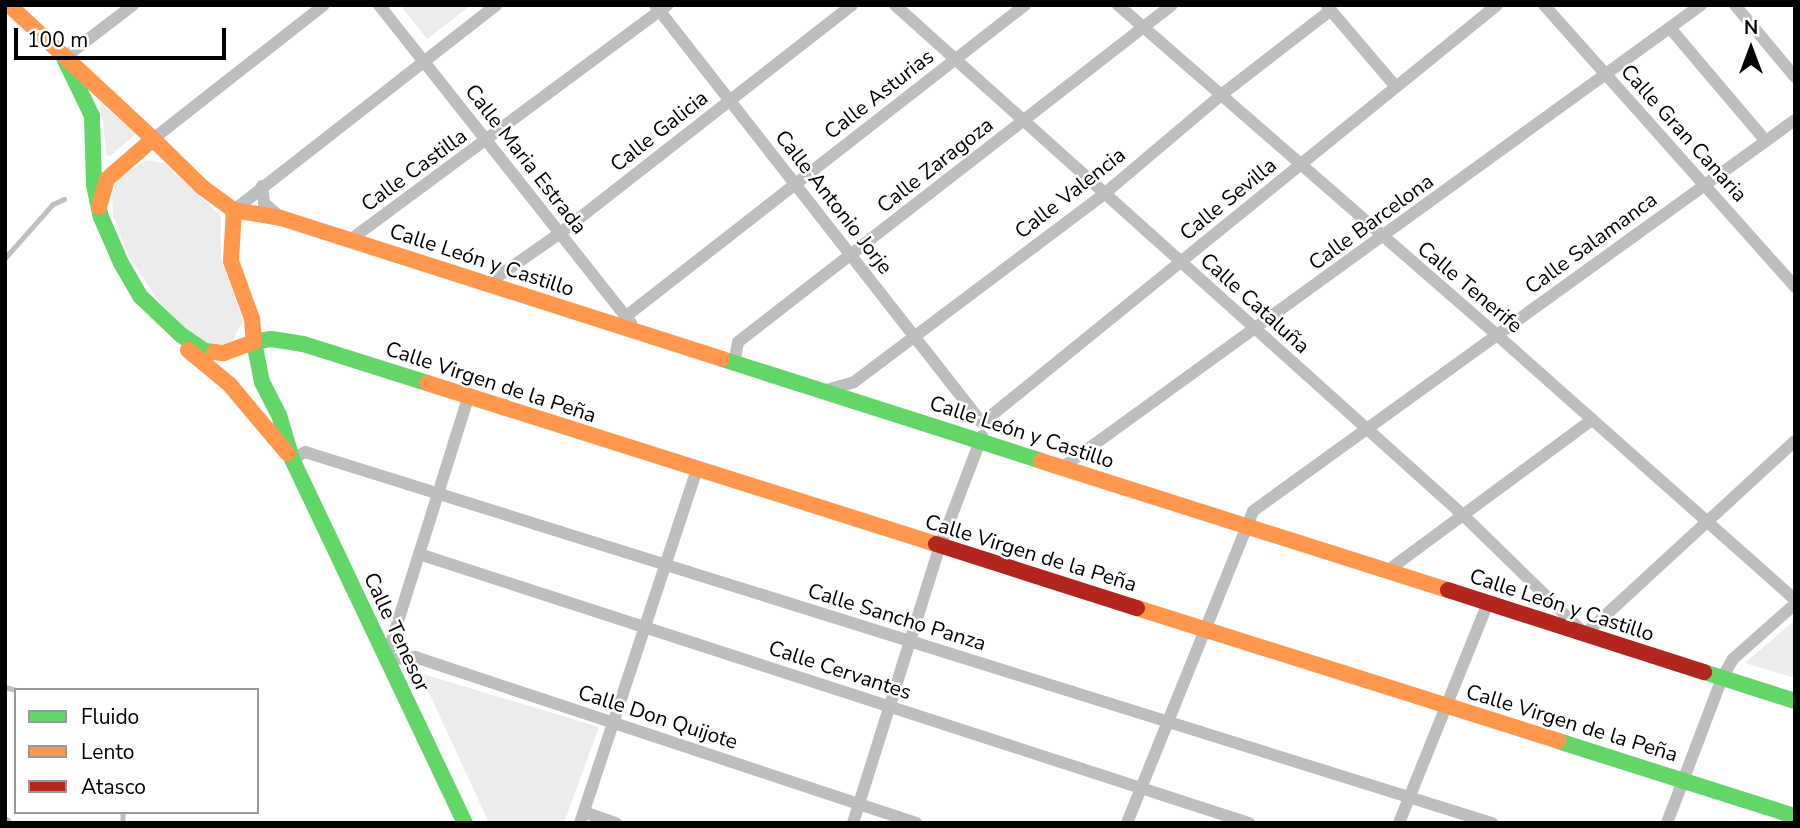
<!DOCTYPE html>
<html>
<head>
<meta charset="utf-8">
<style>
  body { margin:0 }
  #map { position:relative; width:1800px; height:828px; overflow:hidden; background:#fff; font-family:"Nunito Sans",sans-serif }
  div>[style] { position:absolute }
  .green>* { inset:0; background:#ececec }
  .stream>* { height:4.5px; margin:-2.25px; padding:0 2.25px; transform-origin:2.25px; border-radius:2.25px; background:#bfbfbf }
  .street>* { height:12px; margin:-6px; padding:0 6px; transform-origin:6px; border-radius:6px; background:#bebebe }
  .fast>* { height:16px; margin:-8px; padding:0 8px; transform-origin:8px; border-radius:8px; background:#63d668 }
  .slow>* { height:16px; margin:-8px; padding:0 8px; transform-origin:8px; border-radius:8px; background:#ff974d }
  .jam>* { height:16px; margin:-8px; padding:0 8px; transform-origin:8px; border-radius:8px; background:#b3261e }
  span { translate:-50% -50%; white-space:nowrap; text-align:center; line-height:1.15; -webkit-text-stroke:5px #fff; paint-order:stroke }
  .street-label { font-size:21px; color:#000 }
  .frame { position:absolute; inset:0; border:7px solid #000; pointer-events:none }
  .legend { position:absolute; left:14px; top:688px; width:245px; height:126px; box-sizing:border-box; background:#fff; border:2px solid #999; margin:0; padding:9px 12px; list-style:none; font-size:21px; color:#000 }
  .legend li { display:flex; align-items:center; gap:14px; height:35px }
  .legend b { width:35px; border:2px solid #999 }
  .north { position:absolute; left:1716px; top:14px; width:70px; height:70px; -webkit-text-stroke:5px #fff; paint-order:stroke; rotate:0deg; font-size:19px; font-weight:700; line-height:28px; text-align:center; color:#000 }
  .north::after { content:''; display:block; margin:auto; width:24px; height:32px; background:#000; clip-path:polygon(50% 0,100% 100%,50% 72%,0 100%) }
  .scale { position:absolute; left:14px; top:28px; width:212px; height:32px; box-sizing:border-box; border:4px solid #000; border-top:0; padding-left:9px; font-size:21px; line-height:24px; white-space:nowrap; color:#000; -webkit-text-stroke:5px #fff; paint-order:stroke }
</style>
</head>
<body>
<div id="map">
  <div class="green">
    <div style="clip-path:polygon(400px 5px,471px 5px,427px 39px)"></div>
    <div style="clip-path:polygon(100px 103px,136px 134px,110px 156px,107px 155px)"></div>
    <div style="clip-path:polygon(146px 160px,164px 163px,221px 216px,221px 258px,243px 321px,231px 343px,210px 345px,184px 329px,157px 299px,129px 256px,113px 216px,112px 193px,118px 179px)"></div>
    <div style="clip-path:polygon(1795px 620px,1795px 678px,1745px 663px)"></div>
    <div style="clip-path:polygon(420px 673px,599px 727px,564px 823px,489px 823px)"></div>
  </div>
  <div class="stream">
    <div style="left:5px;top:258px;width:72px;rotate:-48.4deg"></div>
    <div style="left:53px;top:204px;width:12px;rotate:-24deg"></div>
    <div style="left:5px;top:687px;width:11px;rotate:15deg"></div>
    <div style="left:123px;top:812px;width:11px;rotate:90deg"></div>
  </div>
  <div class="street">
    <div style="left:379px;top:5px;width:406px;rotate:51.6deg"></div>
    <div style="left:655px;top:5px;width:531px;rotate:51.96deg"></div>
    <div style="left:895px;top:5px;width:763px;rotate:41.92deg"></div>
    <div style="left:1463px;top:515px;width:170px;rotate:44.3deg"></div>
    <div style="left:1585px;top:634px;width:285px;rotate:-42.6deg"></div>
    <div style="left:1118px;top:5px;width:503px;rotate:41.05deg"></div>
    <div style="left:1497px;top:335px;width:399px;rotate:41.6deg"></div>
    <div style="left:1544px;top:5px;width:378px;rotate:48.3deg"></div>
    <div style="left:1735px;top:5px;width:94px;rotate:50.2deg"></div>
    <div style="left:1327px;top:6px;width:106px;rotate:49.6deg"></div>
    <div style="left:1670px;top:28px;width:148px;rotate:49.7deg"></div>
    <div style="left:64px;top:58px;width:87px;rotate:-37.5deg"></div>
    <div style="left:153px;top:139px;width:217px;rotate:-38.1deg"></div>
    <div style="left:262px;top:186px;width:17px;rotate:83deg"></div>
    <div style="left:264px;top:203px;width:21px;rotate:41deg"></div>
    <div style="left:234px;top:210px;width:333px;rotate:-38deg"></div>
    <div style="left:350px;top:240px;width:395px;rotate:-36.5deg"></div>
    <div style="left:487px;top:284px;width:88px;rotate:-34.8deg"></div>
    <div style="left:559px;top:234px;width:372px;rotate:-38deg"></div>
    <div style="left:625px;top:317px;width:507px;rotate:-37.95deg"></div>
    <div style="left:734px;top:363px;width:21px;rotate:-79deg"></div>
    <div style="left:738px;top:342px;width:549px;rotate:-37.83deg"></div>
    <div style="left:823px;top:391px;width:32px;rotate:-16deg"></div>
    <div style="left:854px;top:382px;width:313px;rotate:-36.9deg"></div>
    <div style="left:1104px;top:194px;width:153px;rotate:-40.2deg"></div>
    <div style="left:1221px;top:95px;width:139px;rotate:-37.7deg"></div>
    <div style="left:468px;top:398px;width:275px;rotate:107.4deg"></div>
    <div style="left:386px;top:660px;width:29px;rotate:-6deg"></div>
    <div style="left:415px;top:657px;width:528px;rotate:18.33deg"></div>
    <div style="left:982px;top:423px;width:663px;rotate:-39.06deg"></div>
    <div style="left:292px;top:459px;width:15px;rotate:-28deg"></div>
    <div style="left:305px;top:452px;width:1244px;rotate:17.36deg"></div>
    <div style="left:1063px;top:467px;width:788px;rotate:-35.91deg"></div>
    <div style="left:419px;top:554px;width:873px;rotate:17.96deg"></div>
    <div style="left:1387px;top:571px;width:255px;rotate:-36.4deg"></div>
    <div style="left:584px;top:812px;width:34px;rotate:19deg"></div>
    <div style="left:5px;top:823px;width:1px"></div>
    <div style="left:580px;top:823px;width:372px;rotate:-71.7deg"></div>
    <div style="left:853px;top:823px;width:290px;rotate:-72.6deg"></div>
    <div style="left:940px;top:546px;width:118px;rotate:-69.1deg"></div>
    <div style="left:1127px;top:823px;width:336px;rotate:-68deg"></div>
    <div style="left:1253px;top:511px;width:668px;rotate:-35.81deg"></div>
    <div style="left:1399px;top:823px;width:237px;rotate:-68deg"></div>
    <div style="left:1667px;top:823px;width:155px;rotate:-69.2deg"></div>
    <div style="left:1722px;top:678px;width:22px;rotate:-60deg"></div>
    <div style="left:1733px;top:659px;width:83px;rotate:-41.6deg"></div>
  </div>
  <div class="fast">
    <div style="left:64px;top:58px;width:64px;rotate:64.2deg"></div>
    <div style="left:92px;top:116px;width:69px;rotate:88.3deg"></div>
    <div style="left:94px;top:185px;width:33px;rotate:78deg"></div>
    <div style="left:101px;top:217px;width:50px;rotate:66.5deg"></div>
    <div style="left:121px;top:263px;width:39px;rotate:60deg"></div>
    <div style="left:141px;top:297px;width:55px;rotate:43.5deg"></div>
    <div style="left:181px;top:335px;width:29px;rotate:34deg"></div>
    <div style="left:205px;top:351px;width:9px;rotate:6deg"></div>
    <div style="left:722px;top:359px;width:335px;rotate:17.7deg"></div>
    <div style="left:427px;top:383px;width:130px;rotate:-162.5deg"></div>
    <div style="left:303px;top:344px;width:32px;rotate:-171deg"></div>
    <div style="left:271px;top:339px;width:17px;rotate:170deg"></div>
    <div style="left:254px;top:342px;width:41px;rotate:78.7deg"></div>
    <div style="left:262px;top:382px;width:37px;rotate:63deg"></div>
    <div style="left:279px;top:415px;width:46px;rotate:73.5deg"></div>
    <div style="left:292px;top:459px;width:403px;rotate:64.6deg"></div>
    <div style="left:1704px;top:672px;width:96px;rotate:17.7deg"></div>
    <div style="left:1558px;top:741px;width:249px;rotate:17.6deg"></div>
  </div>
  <div class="slow">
    <div style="left:9px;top:5px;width:197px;rotate:42.9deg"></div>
    <div style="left:99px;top:207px;width:29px;rotate:-74deg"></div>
    <div style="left:107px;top:179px;width:61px;rotate:-41deg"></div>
    <div style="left:153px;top:139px;width:69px;rotate:44.4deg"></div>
    <div style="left:202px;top:187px;width:39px;rotate:36deg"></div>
    <div style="left:234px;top:210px;width:51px;rotate:93.4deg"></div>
    <div style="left:231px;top:261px;width:62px;rotate:70.1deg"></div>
    <div style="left:252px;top:319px;width:23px;rotate:85deg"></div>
    <div style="left:254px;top:342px;width:33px;rotate:160deg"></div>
    <div style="left:223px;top:353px;width:9px;rotate:-174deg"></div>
    <div style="left:234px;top:210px;width:48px;rotate:9.7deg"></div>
    <div style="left:281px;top:218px;width:463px;rotate:17.7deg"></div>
    <div style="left:188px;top:350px;width:55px;rotate:39.8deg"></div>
    <div style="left:230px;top:385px;width:89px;rotate:50deg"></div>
    <div style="left:427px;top:383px;width:534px;rotate:17.55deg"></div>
    <div style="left:1041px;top:461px;width:427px;rotate:17.6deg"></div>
    <div style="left:1137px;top:608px;width:442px;rotate:17.5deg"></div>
  </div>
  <div class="jam">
    <div style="left:936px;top:544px;width:211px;rotate:17.7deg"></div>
    <div style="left:1448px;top:590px;width:269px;rotate:17.8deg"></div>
  </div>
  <div class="street-label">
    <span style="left:879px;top:94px;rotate:-38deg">Calle Asturias</span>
    <span style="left:659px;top:131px;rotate:-38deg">Calle Galicia</span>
    <span style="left:1684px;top:133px;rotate:48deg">Calle Gran Canaria</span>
    <span style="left:526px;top:159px;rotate:52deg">Calle Maria Estrada</span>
    <span style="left:935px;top:165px;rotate:-38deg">Calle Zaragoza</span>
    <span style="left:414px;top:170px;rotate:-36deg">Calle Castilla</span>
    <span style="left:1070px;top:193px;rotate:-38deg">Calle Valencia</span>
    <span style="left:1228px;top:199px;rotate:-39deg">Calle Sevilla</span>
    <span style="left:834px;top:202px;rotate:52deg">Calle Antonio Jorje</span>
    <span style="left:1371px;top:222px;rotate:-36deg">Calle Barcelona</span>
    <span style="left:1591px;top:243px;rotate:-36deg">Calle Salamanca</span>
    <span style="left:482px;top:260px;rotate:18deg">Calle León y Castillo</span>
    <span style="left:1470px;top:287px;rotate:40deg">Calle Tenerife</span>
    <span style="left:1255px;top:303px;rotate:42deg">Calle Cataluña</span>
    <span style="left:491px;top:382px;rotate:18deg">Calle Virgen de la Peña</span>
    <span style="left:1022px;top:432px;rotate:18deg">Calle León y Castillo</span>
    <span style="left:1031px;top:553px;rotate:17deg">Calle Virgen de la Peña</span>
    <span style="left:1562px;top:605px;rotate:18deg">Calle León y Castillo</span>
    <span style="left:897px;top:617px;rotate:17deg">Calle Sancho Panza</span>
    <span style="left:397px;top:632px;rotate:65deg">Calle Tenesor</span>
    <span style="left:840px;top:670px;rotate:18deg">Calle Cervantes</span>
    <span style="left:658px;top:717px;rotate:18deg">Calle Don Quijote</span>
    <span style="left:1572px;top:723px;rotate:17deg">Calle Virgen de la Peña</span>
  </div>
  <div class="frame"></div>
  <ul class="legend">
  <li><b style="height:9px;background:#63d668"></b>Fluido</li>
  <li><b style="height:9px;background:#ff974d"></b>Lento</li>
  <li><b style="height:9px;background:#b3261e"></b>Atasco</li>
  </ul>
  <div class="north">N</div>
  <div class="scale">100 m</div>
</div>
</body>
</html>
